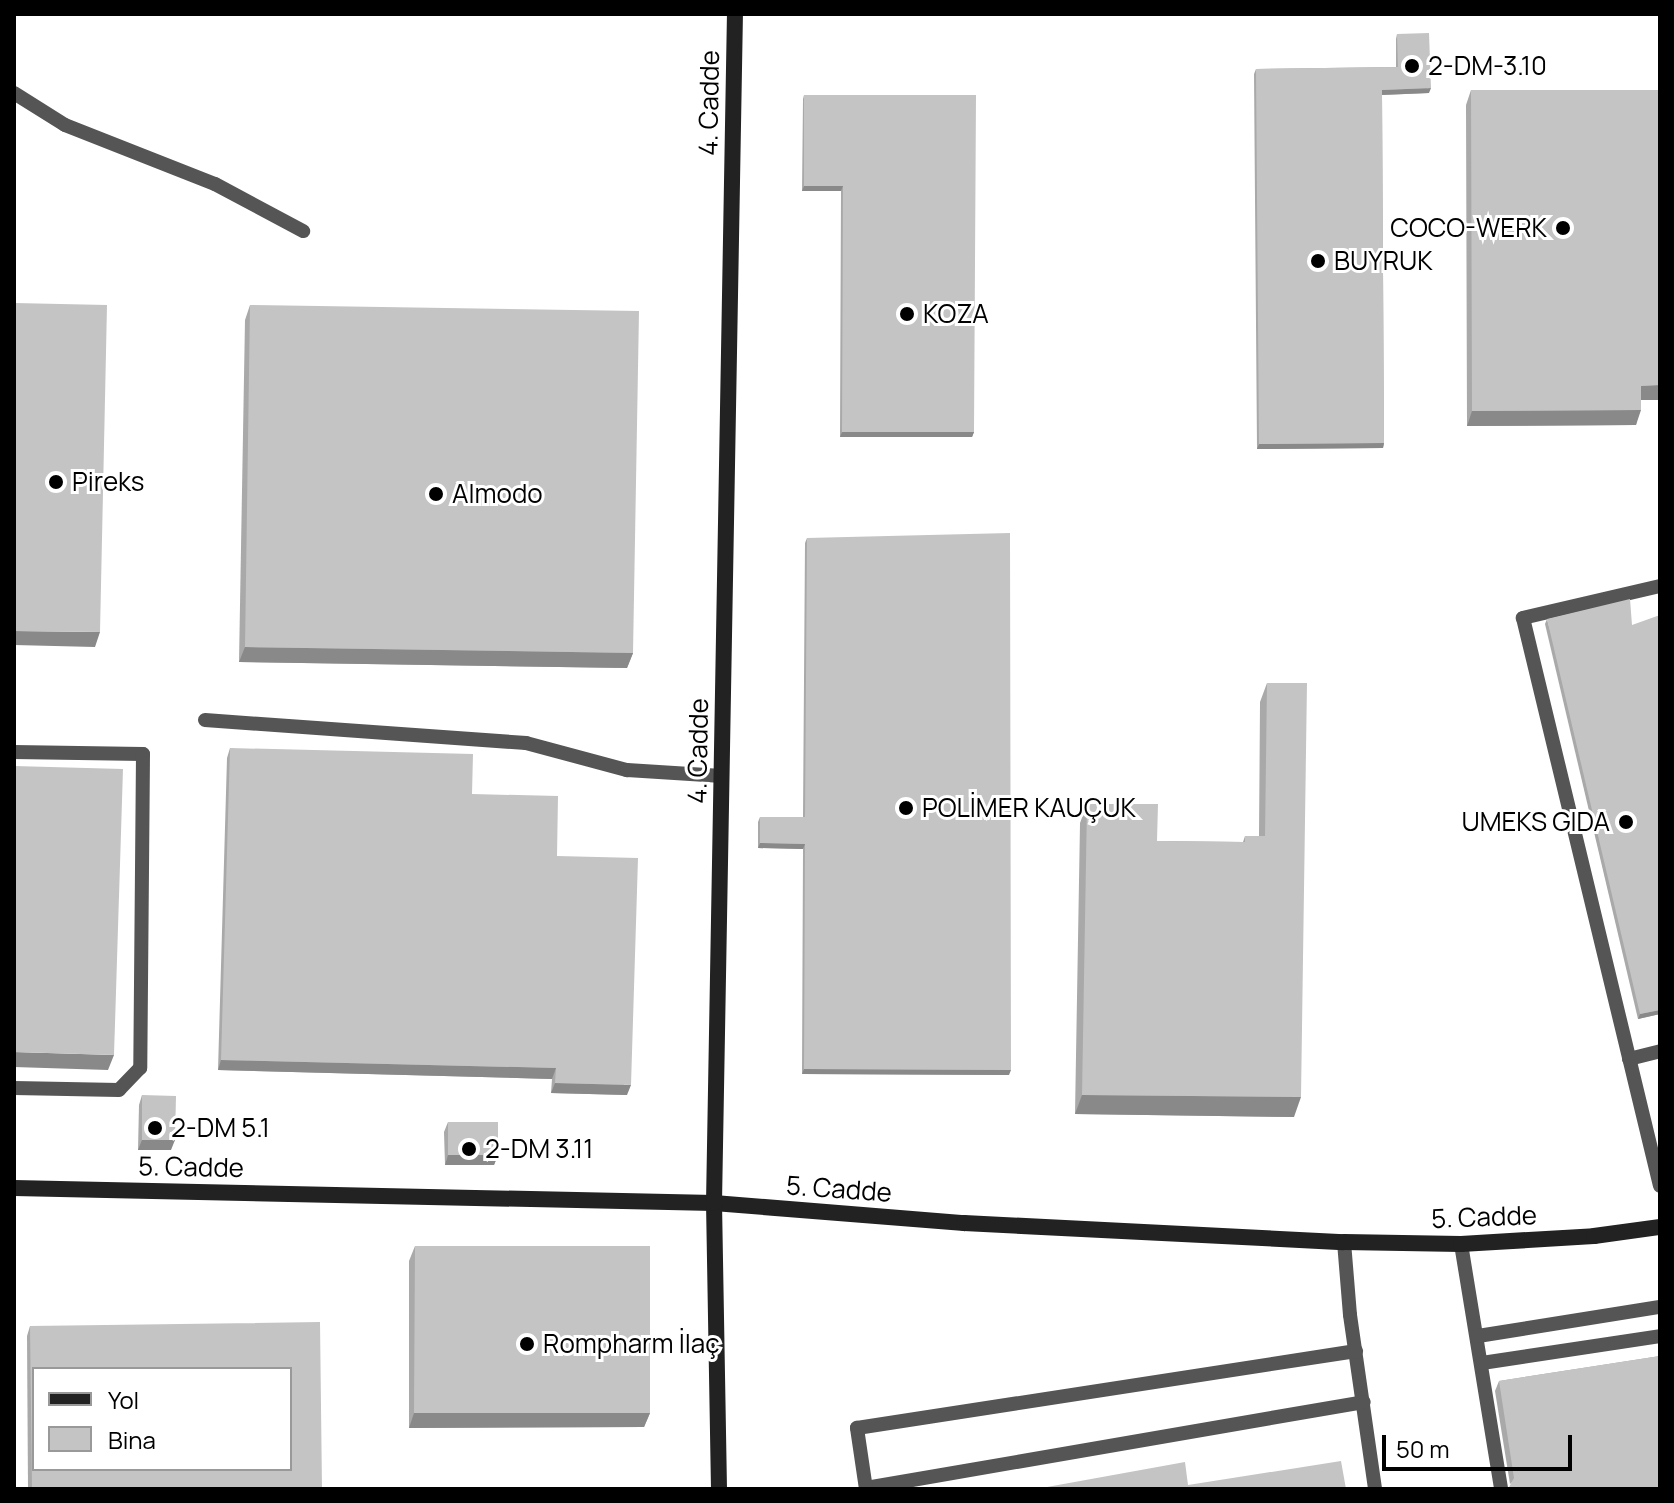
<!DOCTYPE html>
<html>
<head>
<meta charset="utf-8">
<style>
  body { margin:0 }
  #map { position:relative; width:1674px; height:1503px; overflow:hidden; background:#fff; font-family:Manrope,sans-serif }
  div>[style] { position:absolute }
  .lane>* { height:14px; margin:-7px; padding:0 7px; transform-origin:7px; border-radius:7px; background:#555 }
  .secondary>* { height:16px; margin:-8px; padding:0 8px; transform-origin:8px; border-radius:8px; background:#222 }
  .wall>* { inset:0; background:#a9a9a9 }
  .shaded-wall>* { inset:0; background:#898989 }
  .building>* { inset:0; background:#c4c4c4 }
  .dots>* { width:22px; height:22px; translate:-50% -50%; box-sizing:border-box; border:4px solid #fff; border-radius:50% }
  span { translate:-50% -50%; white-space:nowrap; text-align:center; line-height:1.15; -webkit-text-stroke:6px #fff; paint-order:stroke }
  .poi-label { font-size:26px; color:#000 }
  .left { translate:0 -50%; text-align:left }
  .right { translate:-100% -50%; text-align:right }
  .street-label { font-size:26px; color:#000 }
  .frame { position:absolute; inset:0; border:16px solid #000; pointer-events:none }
  .legend { position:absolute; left:32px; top:1367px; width:260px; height:104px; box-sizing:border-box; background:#fff; border:2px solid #999; margin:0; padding:10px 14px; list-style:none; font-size:24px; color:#000 }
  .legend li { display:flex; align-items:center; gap:16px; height:40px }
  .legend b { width:40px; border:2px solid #999 }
  .scale { position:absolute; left:1382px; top:1435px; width:190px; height:36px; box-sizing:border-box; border:4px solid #000; border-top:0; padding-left:10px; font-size:24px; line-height:28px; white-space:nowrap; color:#000; -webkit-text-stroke:6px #fff; paint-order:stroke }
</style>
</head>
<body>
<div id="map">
  <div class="lane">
    <div style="left:14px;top:93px;width:60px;rotate:32.1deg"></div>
    <div style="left:65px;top:125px;width:161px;rotate:21.5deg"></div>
    <div style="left:215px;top:184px;width:100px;rotate:28.1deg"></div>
    <div style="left:1660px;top:586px;width:141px;rotate:166.9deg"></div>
    <div style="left:1523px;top:618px;width:584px;rotate:76.44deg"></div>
    <div style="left:205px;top:720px;width:322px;rotate:4.1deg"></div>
    <div style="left:526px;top:743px;width:105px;rotate:15deg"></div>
    <div style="left:627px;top:770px;width:95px;rotate:3.6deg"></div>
    <div style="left:14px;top:752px;width:129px;rotate:0.9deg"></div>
    <div style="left:143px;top:754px;width:314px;rotate:90.5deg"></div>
    <div style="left:140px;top:1068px;width:30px;rotate:134deg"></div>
    <div style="left:119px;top:1090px;width:105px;rotate:-178.9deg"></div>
    <div style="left:1629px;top:1059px;width:32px;rotate:-14deg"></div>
    <div style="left:1344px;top:1242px;width:73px;rotate:85.3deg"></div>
    <div style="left:1350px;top:1315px;width:176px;rotate:81.8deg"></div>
    <div style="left:1461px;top:1244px;width:248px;rotate:80.7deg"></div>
    <div style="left:1478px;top:1336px;width:184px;rotate:-9.1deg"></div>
    <div style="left:1482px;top:1363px;width:180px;rotate:-8.6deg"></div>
    <div style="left:866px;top:1488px;width:505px;rotate:-9.8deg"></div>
    <div style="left:866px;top:1489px;width:62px;rotate:-98.4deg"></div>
    <div style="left:857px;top:1428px;width:505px;rotate:-8.77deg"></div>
  </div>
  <div class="secondary">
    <div style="left:14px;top:1188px;width:700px;rotate:1.23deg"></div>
    <div style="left:714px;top:1203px;width:251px;rotate:4.6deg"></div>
    <div style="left:964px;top:1223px;width:380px;rotate:2.9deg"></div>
    <div style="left:1344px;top:1242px;width:117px;rotate:1deg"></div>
    <div style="left:1461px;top:1244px;width:133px;rotate:-3.4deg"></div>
    <div style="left:1594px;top:1236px;width:67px;rotate:-7.8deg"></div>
    <div style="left:719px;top:1489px;width:286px;rotate:-91deg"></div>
    <div style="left:714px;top:1203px;width:1189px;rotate:-88.99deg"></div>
  </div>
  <div class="wall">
    <div style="clip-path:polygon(1397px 34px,1429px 93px,1382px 95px,1384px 443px,1383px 448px,1257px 449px,1254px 74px,1256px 69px,1396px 67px,1396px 39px)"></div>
    <div style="clip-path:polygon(1471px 90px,1660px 90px,1660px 400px,1641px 400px,1636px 425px,1467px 426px,1466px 105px)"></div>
    <div style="clip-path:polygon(804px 95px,974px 432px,972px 437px,840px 437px,841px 191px,802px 191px,803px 99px)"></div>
    <div style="clip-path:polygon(250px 305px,633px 653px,627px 668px,239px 662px,245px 320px)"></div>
    <div style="clip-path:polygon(807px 538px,1009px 1075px,802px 1074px,803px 849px,758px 848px,758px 822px,760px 817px,803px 817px,805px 543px)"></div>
    <div style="clip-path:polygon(1547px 619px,1660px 1014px,1638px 1019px,1545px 624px)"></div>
    <div style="clip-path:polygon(1267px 683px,1294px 1117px,1075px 1114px,1080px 823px,1087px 804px,1157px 841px,1243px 842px,1245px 836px,1259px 836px,1260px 702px)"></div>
    <div style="clip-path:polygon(230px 748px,472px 794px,557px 856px,627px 1095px,551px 1093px,552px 1079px,218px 1070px,227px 758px)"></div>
    <div style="clip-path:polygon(142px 1095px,171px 1150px,138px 1150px,139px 1105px)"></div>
    <div style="clip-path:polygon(448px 1122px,498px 1155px,494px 1165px,445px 1165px,444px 1132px)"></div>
    <div style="clip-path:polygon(415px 1246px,650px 1413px,644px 1427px,409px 1428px,409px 1261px)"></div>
    <div style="clip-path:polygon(30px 1326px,322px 1489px,28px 1489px,27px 1336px)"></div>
    <div style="clip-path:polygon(1660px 1356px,1510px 1484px,1495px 1391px,1499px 1381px)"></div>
  </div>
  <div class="shaded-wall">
    <div style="clip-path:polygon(1431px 88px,1429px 93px,1380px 95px,1382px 90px)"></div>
    <div style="clip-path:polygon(804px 186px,843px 186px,841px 191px,802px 191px)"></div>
    <div style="clip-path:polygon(1660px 385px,1660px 400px,1636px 400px,1641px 386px)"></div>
    <div style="clip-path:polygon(1641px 410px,1636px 425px,1467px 426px,1472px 411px)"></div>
    <div style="clip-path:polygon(842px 432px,974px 432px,972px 437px,840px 437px)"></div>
    <div style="clip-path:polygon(1384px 443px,1383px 448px,1257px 449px,1259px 444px)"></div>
    <div style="clip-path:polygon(14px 631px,100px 632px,95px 647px,14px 645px)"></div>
    <div style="clip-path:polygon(245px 647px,633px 653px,627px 668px,239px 662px)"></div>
    <div style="clip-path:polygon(760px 843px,805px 844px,803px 849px,758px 848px)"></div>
    <div style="clip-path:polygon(1660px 1010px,1660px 1014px,1638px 1019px,1640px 1014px)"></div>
    <div style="clip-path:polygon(14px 1052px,114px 1055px,108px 1070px,14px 1067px)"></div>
    <div style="clip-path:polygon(221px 1060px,556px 1068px,552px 1079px,218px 1070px)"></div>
    <div style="clip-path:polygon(804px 1069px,1011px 1070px,1009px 1075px,802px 1074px)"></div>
    <div style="clip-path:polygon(555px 1083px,631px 1085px,627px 1095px,551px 1093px)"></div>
    <div style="clip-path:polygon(1082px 1095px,1301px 1097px,1294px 1117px,1075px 1114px)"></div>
    <div style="clip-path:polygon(142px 1140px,175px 1140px,171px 1150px,138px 1150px)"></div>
    <div style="clip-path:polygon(448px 1155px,498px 1155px,494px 1165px,445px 1165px)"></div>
    <div style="clip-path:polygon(414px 1413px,650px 1413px,644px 1427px,409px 1428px)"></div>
  </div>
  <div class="building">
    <div style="clip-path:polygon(1429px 33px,1431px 88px,1382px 90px,1384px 443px,1259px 444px,1256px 69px,1398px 67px,1397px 34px)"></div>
    <div style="clip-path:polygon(1471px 90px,1660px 90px,1660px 385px,1641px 386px,1641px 410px,1472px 411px)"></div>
    <div style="clip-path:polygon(804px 95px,976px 95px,974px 432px,842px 432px,843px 186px,804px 186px)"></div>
    <div style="clip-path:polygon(14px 303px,107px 305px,100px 632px,14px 631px)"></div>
    <div style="clip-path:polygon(250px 305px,639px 311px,633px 653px,245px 647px)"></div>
    <div style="clip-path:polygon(1010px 533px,1011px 1070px,804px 1069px,805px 844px,760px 843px,760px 817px,805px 817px,807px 538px)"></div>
    <div style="clip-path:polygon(1630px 599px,1632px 625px,1660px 615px,1660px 1010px,1640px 1014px,1547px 619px)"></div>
    <div style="clip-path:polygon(1267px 683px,1307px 683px,1301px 1097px,1082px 1095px,1087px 804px,1158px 804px,1157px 841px,1245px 842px,1245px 836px,1265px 836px)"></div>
    <div style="clip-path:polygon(230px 748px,473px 754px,472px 794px,558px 796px,557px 856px,638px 858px,631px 1085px,555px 1083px,556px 1068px,221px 1060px)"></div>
    <div style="clip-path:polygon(14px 766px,123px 769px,114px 1055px,14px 1052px)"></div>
    <div style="clip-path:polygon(142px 1095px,176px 1096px,175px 1140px,142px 1140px)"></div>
    <div style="clip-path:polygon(448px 1122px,498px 1122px,498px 1155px,448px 1155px)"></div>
    <div style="clip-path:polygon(415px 1246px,650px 1246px,650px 1413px,414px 1413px)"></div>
    <div style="clip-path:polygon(evenodd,320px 1322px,322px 1489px,32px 1489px,30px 1326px,320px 1322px,34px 1369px,290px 1369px,290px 1469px,34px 1469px,34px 1369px)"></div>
    <div style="clip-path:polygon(1660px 1356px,1660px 1489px,1508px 1489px,1514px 1478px,1499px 1381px)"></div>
    <div style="clip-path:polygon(1341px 1461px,1346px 1489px,1036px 1489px,1185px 1462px,1188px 1485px)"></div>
  </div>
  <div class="dots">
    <div style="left:1412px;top:66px;background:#000"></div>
    <div style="left:1563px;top:228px;background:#000"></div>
    <div style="left:1318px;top:261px;background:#000"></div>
    <div style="left:907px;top:314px;background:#000"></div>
    <div style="left:56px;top:482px;background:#000"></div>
    <div style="left:436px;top:494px;background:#000"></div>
    <div style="left:906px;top:808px;background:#000"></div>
    <div style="left:1626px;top:822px;background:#000"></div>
    <div style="left:155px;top:1128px;background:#000"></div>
    <div style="left:469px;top:1149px;background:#000"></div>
    <div style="left:527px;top:1344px;background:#000"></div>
  </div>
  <div class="poi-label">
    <span class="left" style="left:1428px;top:66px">2-DM-3.10</span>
    <span class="right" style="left:1547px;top:228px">COCO-WERK</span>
    <span class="left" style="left:1334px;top:261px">BUYRUK</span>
    <span class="left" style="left:923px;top:314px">KOZA</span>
    <span class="left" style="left:72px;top:482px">Pireks</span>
    <span class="left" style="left:452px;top:494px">Almodo</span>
    <span class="left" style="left:922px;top:808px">POLİMER KAUÇUK</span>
    <span class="right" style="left:1610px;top:822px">UMEKS GIDA</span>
    <span class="left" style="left:171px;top:1128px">2-DM 5.1</span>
    <span class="left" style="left:485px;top:1149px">2-DM 3.11</span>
    <span class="left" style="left:543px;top:1344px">Rompharm İlaç</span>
  </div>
  <div class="street-label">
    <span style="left:709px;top:103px;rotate:-89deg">4. Cadde</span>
    <span style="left:698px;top:751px;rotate:-89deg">4. Cadde</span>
    <span style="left:191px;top:1167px;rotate:1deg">5. Cadde</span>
    <span style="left:839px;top:1189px;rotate:4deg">5. Cadde</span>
    <span style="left:1484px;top:1217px;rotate:-2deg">5. Cadde</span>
  </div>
  <div class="frame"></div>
  <ul class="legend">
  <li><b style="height:10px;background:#222"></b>Yol</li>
  <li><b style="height:22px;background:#c4c4c4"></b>Bina</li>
  </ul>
  <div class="scale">50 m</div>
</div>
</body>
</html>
